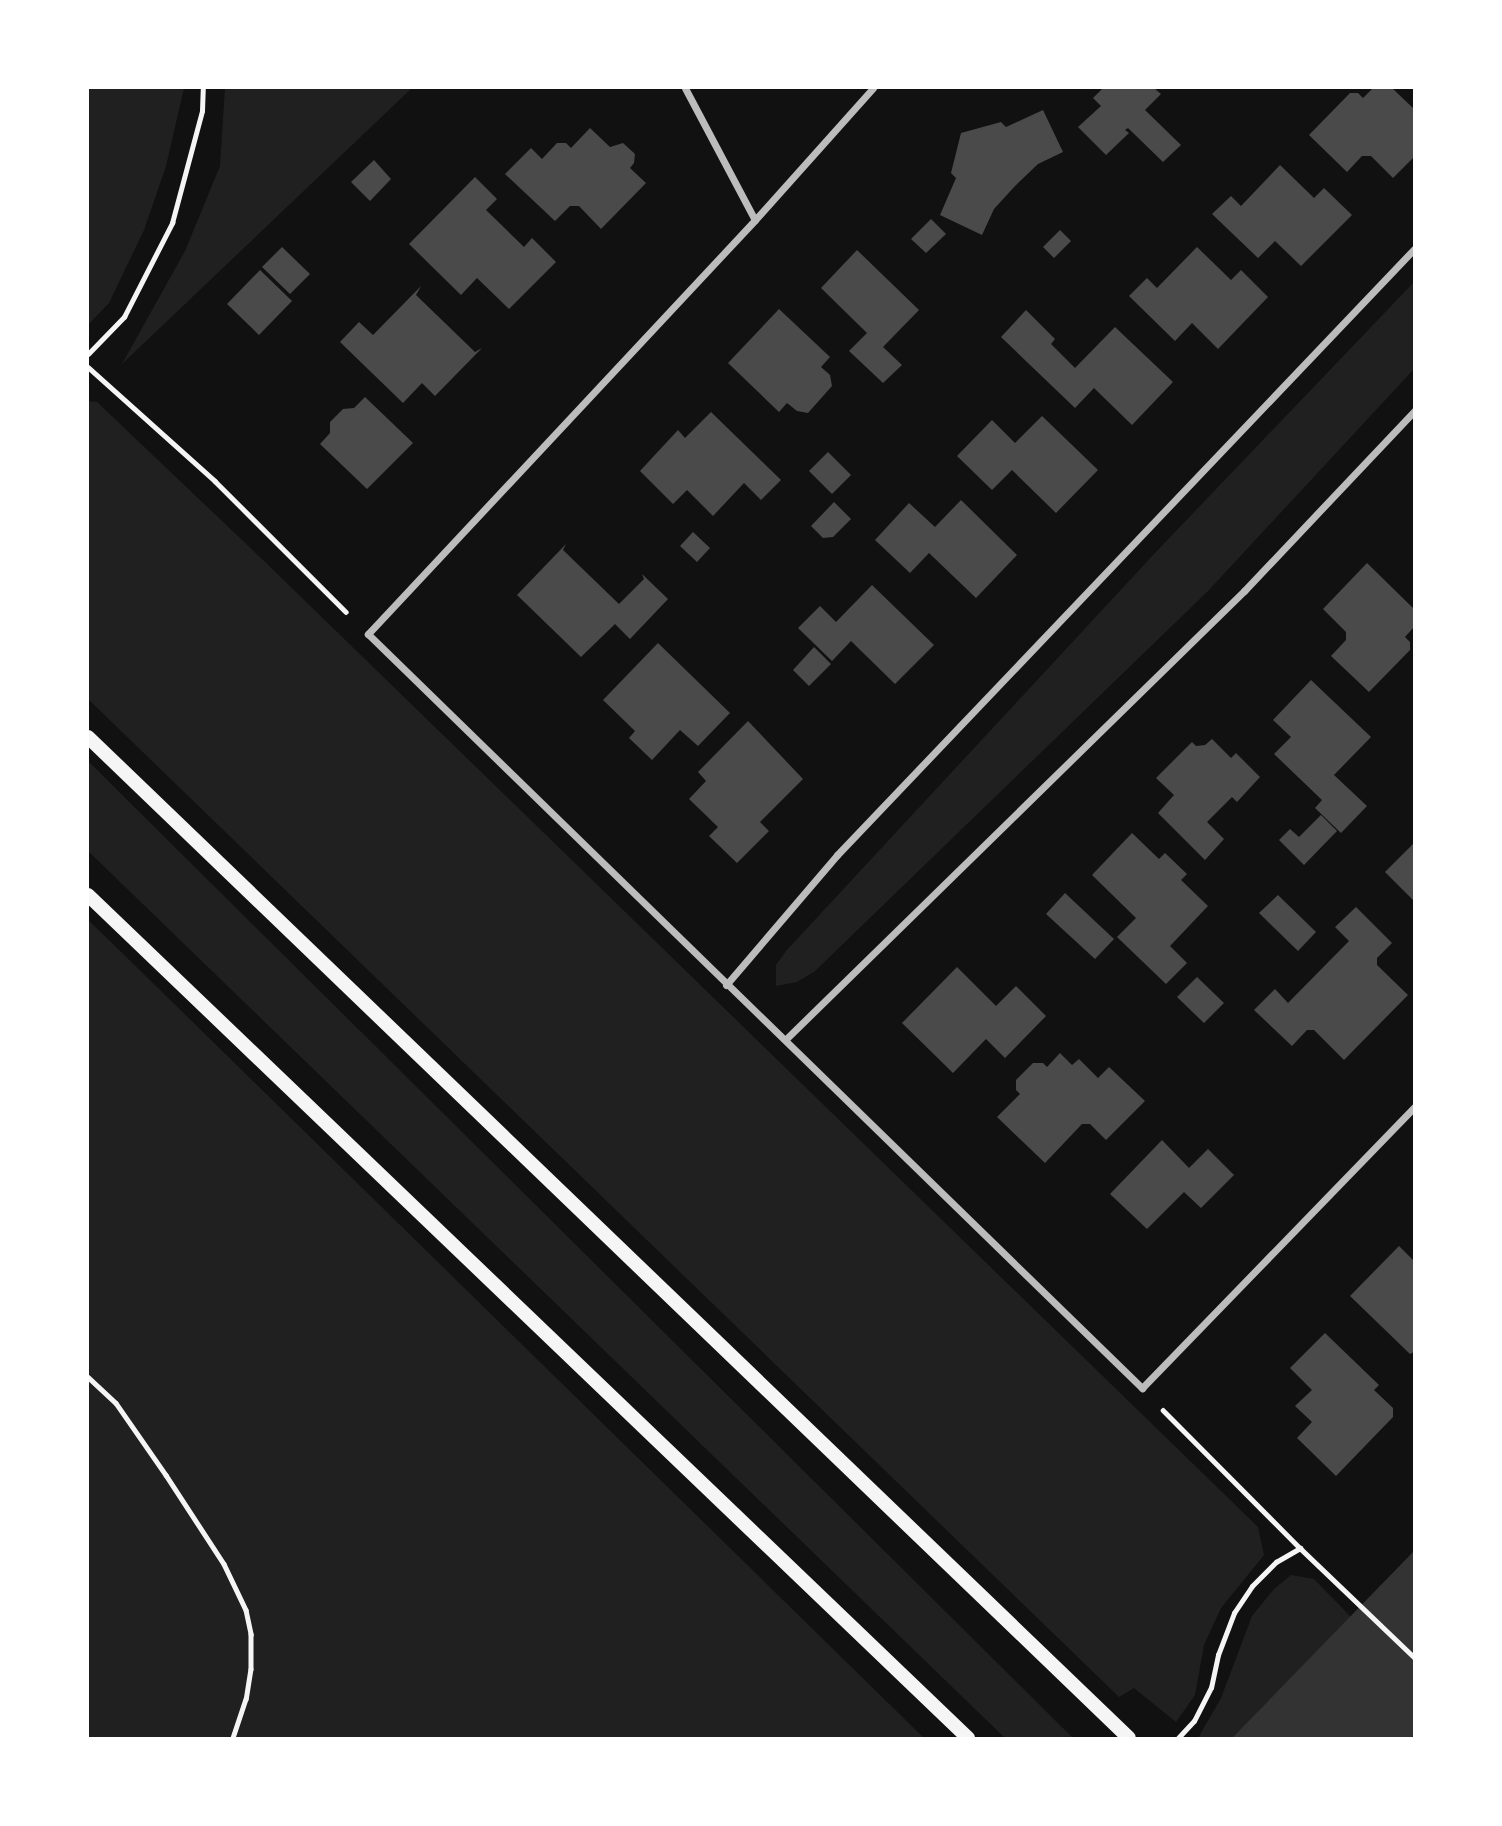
<!DOCTYPE html>
<html>
<head>
<meta charset="utf-8">
<style>
  body { margin:0 }
  #map { position:relative; width:1502px; height:1826px; overflow:hidden; background:#111; font-family:Cabin,sans-serif }
  div>[style] { position:absolute }
  .green>* { inset:0; background:#202020 }
  .water>* { inset:0; background:#333 }
  .building>* { inset:0; background:#4a4a4a }
  .path>* { height:4.5px; margin:-2.25px; padding:0 2.25px; transform-origin:2.25px; border-radius:2.25px; background:#f5f5f5 }
  .minor>* { height:7px; margin:-3.5px; padding:0 3.5px; transform-origin:3.5px; border-radius:3.5px; background:#bcbcbc }
  .secondary>* { height:14px; margin:-7px; padding:0 7px; transform-origin:7px; border-radius:7px; background:#f5f5f5 }
  span { translate:-50% -50%; white-space:nowrap; text-align:center; line-height:1.15; -webkit-text-stroke:5px #fff; paint-order:stroke }
  .frame { position:absolute; inset:0; border:89px solid #fff; pointer-events:none }
</style>
</head>
<body>
<div id="map">
  <div class="green">
    <div style="clip-path:polygon(88px 88px,184px 88px,166px 166px,144px 230px,109px 303px,88px 325px)"></div>
    <div style="clip-path:polygon(225px 88px,412px 88px,122px 364px,185px 251px,220px 166px)"></div>
    <div style="clip-path:polygon(1414px 282px,1414px 369px,1208px 591px,814px 972px,797px 982px,776px 986px,776px 965px,786px 951px,1154px 554px)"></div>
    <div style="clip-path:polygon(88px 401px,97px 402px,263px 560px,1258px 1527px,1264px 1555px,1221px 1608px,1204px 1645px,1195px 1695px,1176px 1722px,1134px 1688px,1119px 1697px,88px 699px)"></div>
    <div style="clip-path:polygon(88px 761px,1073px 1738px,1005px 1738px,88px 851px)"></div>
    <div style="clip-path:polygon(88px 920px,112px 943px,924px 1738px,88px 1738px)"></div>
    <div style="clip-path:polygon(1291px 1575px,1314px 1579px,1351px 1617px,1232px 1738px,1198px 1738px,1221px 1698px,1252px 1616px,1274px 1589px)"></div>
  </div>
  <div class="water">
    <div style="clip-path:polygon(1414px 1551px,1414px 1735px,1411px 1738px,1232px 1738px)"></div>
  </div>
  <div class="building">
    <div style="clip-path:polygon(1103px 88px,1154px 88px,1161px 94px,1145px 110px,1181px 145px,1163px 162px,1128px 128px,1125px 130px,1129px 133px,1106px 155px,1078px 127px,1101px 106px,1093px 98px)"></div>
    <div style="clip-path:polygon(1373px 88px,1392px 88px,1414px 109px,1414px 157px,1393px 178px,1371px 156px,1362px 156px,1347px 172px,1309px 135px,1350px 93px,1358px 93px,1363px 98px)"></div>
    <div style="clip-path:polygon(1043px 110px,1063px 152px,1038px 164px,1015px 186px,994px 209px,982px 235px,940px 215px,956px 178px,951px 173px,961px 133px,1001px 122px,1006px 127px)"></div>
    <div style="clip-path:polygon(590px 128px,610px 147px,623px 143px,635px 154px,634px 163px,630px 168px,646px 183px,601px 229px,579px 206px,570px 206px,555px 221px,505px 174px,531px 148px,542px 159px,557px 143px,566px 143px,571px 148px)"></div>
    <div style="clip-path:polygon(374px 160px,391px 179px,370px 201px,351px 182px)"></div>
    <div style="clip-path:polygon(1280px 165px,1314px 198px,1324px 188px,1352px 215px,1301px 266px,1275px 241px,1258px 258px,1212px 214px,1231px 196px,1241px 206px)"></div>
    <div style="clip-path:polygon(475px 177px,497px 199px,486px 210px,524px 247px,532px 238px,556px 262px,509px 309px,477px 278px,461px 295px,409px 244px)"></div>
    <div style="clip-path:polygon(931px 219px,946px 234px,926px 253px,911px 239px)"></div>
    <div style="clip-path:polygon(1060px 230px,1071px 241px,1054px 258px,1043px 247px)"></div>
    <div style="clip-path:polygon(282px 247px,310px 274px,290px 294px,262px 267px)"></div>
    <div style="clip-path:polygon(1197px 247px,1231px 280px,1241px 270px,1268px 297px,1218px 349px,1192px 323px,1175px 341px,1129px 296px,1147px 278px,1157px 288px)"></div>
    <div style="clip-path:polygon(857px 250px,919px 310px,883px 347px,902px 365px,883px 383px,849px 351px,867px 333px,821px 288px)"></div>
    <div style="clip-path:polygon(260px 270px,292px 301px,259px 335px,227px 304px)"></div>
    <div style="clip-path:polygon(421px 286px,416px 295px,475px 352px,482px 348px,435px 396px,422px 383px,403px 403px,340px 342px,359px 322px,373px 335px)"></div>
    <div style="clip-path:polygon(779px 309px,830px 357px,821px 367px,830px 375px,832px 386px,808px 413px,797px 411px,787px 403px,779px 412px,728px 363px)"></div>
    <div style="clip-path:polygon(1026px 310px,1055px 339px,1051px 344px,1075px 368px,1115px 327px,1173px 382px,1132px 425px,1094px 388px,1075px 408px,1001px 337px)"></div>
    <div style="clip-path:polygon(365px 397px,413px 443px,367px 489px,320px 444px,330px 433px,330px 422px,343px 409px,354px 408px)"></div>
    <div style="clip-path:polygon(711px 412px,781px 480px,761px 500px,744px 483px,713px 516px,687px 490px,673px 504px,640px 471px,678px 430px,685px 438px)"></div>
    <div style="clip-path:polygon(1042px 416px,1098px 470px,1056px 513px,1012px 470px,992px 490px,957px 456px,992px 420px,1015px 443px)"></div>
    <div style="clip-path:polygon(828px 452px,851px 475px,832px 494px,809px 471px)"></div>
    <div style="clip-path:polygon(961px 500px,1017px 555px,976px 598px,929px 553px,910px 573px,875px 540px,909px 503px,935px 527px)"></div>
    <div style="clip-path:polygon(834px 502px,851px 519px,833px 537px,823px 538px,811px 526px)"></div>
    <div style="clip-path:polygon(693px 532px,710px 548px,697px 562px,680px 546px)"></div>
    <div style="clip-path:polygon(566px 544px,563px 550px,619px 604px,644px 579px,642px 574px,668px 599px,630px 639px,615px 624px,581px 657px,517px 595px)"></div>
    <div style="clip-path:polygon(1367px 563px,1414px 609px,1414px 627px,1405px 637px,1410px 642px,1410px 650px,1369px 692px,1331px 656px,1346px 640px,1346px 632px,1323px 609px)"></div>
    <div style="clip-path:polygon(872px 585px,934px 645px,895px 684px,851px 641px,832px 661px,798px 628px,820px 606px,836px 622px)"></div>
    <div style="clip-path:polygon(658px 643px,730px 713px,698px 746px,680px 730px,652px 760px,629px 738px,635px 731px,603px 700px)"></div>
    <div style="clip-path:polygon(814px 647px,831px 664px,809px 686px,793px 670px)"></div>
    <div style="clip-path:polygon(1311px 680px,1371px 737px,1334px 775px,1367px 806px,1341px 833px,1315px 808px,1322px 800px,1274px 754px,1291px 737px,1273px 720px)"></div>
    <div style="clip-path:polygon(748px 721px,803px 779px,760px 822px,769px 831px,737px 863px,709px 836px,718px 827px,689px 799px,706px 781px,698px 772px)"></div>
    <div style="clip-path:polygon(1212px 739px,1231px 758px,1236px 753px,1260px 777px,1237px 802px,1232px 797px,1207px 822px,1224px 839px,1205px 860px,1158px 813px,1174px 795px,1156px 778px,1192px 742px,1196px 746px,1205px 745px)"></div>
    <div style="clip-path:polygon(1321px 815px,1337px 831px,1304px 865px,1279px 840px,1290px 829px,1299px 837px)"></div>
    <div style="clip-path:polygon(1132px 833px,1159px 859px,1165px 853px,1187px 874px,1181px 880px,1208px 906px,1170px 946px,1187px 963px,1166px 984px,1117px 937px,1136px 918px,1092px 875px)"></div>
    <div style="clip-path:polygon(1414px 843px,1414px 901px,1385px 872px)"></div>
    <div style="clip-path:polygon(1065px 893px,1114px 939px,1095px 959px,1046px 914px)"></div>
    <div style="clip-path:polygon(1278px 895px,1316px 932px,1298px 951px,1259px 913px)"></div>
    <div style="clip-path:polygon(1356px 907px,1392px 943px,1377px 958px,1377px 965px,1408px 995px,1344px 1060px,1314px 1030px,1307px 1030px,1292px 1046px,1254px 1010px,1275px 989px,1288px 1003px,1349px 941px,1335px 927px)"></div>
    <div style="clip-path:polygon(957px 967px,996px 1006px,1016px 986px,1046px 1016px,1005px 1058px,986px 1039px,953px 1073px,902px 1023px)"></div>
    <div style="clip-path:polygon(1197px 977px,1224px 1003px,1204px 1023px,1177px 997px)"></div>
    <div style="clip-path:polygon(1060px 1053px,1072px 1065px,1079px 1059px,1098px 1078px,1109px 1067px,1145px 1101px,1106px 1140px,1090px 1124px,1082px 1124px,1045px 1163px,997px 1117px,1020px 1094px,1016px 1090px,1016px 1080px,1033px 1063px,1043px 1063px,1047px 1067px)"></div>
    <div style="clip-path:polygon(1162px 1140px,1189px 1168px,1208px 1149px,1234px 1175px,1201px 1208px,1184px 1192px,1147px 1229px,1110px 1194px)"></div>
    <div style="clip-path:polygon(1399px 1246px,1414px 1261px,1414px 1352px,1410px 1354px,1350px 1296px)"></div>
    <div style="clip-path:polygon(1325px 1333px,1379px 1385px,1374px 1390px,1393px 1408px,1393px 1417px,1336px 1476px,1297px 1438px,1312px 1422px,1295px 1406px,1312px 1390px,1290px 1368px)"></div>
  </div>
  <div class="path">
    <div style="left:88px;top:354px;width:52px;rotate:-45.8deg"></div>
    <div style="left:124px;top:317px;width:106px;rotate:-62.9deg"></div>
    <div style="left:172px;top:223px;width:116px;rotate:-75deg"></div>
    <div style="left:202px;top:111px;width:23px;rotate:-88deg"></div>
    <div style="left:88px;top:367px;width:171px;rotate:41.9deg"></div>
    <div style="left:215px;top:481px;width:185px;rotate:45deg"></div>
    <div style="left:88px;top:1377px;width:38px;rotate:43deg"></div>
    <div style="left:116px;top:1403px;width:88px;rotate:55.2deg"></div>
    <div style="left:166px;top:1475px;width:106px;rotate:56.9deg"></div>
    <div style="left:224px;top:1564px;width:51px;rotate:64.4deg"></div>
    <div style="left:246px;top:1610px;width:25px;rotate:78deg"></div>
    <div style="left:251px;top:1634px;width:35px;rotate:90deg"></div>
    <div style="left:251px;top:1669px;width:30px;rotate:99deg"></div>
    <div style="left:246px;top:1699px;width:41px;rotate:108.4deg"></div>
    <div style="left:1163px;top:1410px;width:194px;rotate:45.2deg"></div>
    <div style="left:1300px;top:1548px;width:158px;rotate:43.7deg"></div>
    <div style="left:1178px;top:1738px;width:23px;rotate:-47deg"></div>
    <div style="left:1194px;top:1721px;width:37px;rotate:-63deg"></div>
    <div style="left:1211px;top:1688px;width:34px;rotate:-78deg"></div>
    <div style="left:1218px;top:1655px;width:45px;rotate:-69.1deg"></div>
    <div style="left:1234px;top:1613px;width:32px;rotate:-56deg"></div>
    <div style="left:1252px;top:1586px;width:34px;rotate:-45deg"></div>
    <div style="left:1276px;top:1562px;width:28px;rotate:-30deg"></div>
  </div>
  <div class="minor">
    <div style="left:685px;top:88px;width:149px;rotate:62.1deg"></div>
    <div style="left:873px;top:88px;width:177px;rotate:131.8deg"></div>
    <div style="left:755px;top:220px;width:567px;rotate:133.07deg"></div>
    <div style="left:368px;top:634px;width:1081px;rotate:44.25deg"></div>
    <div style="left:1142px;top:1388px;width:391px;rotate:-45.9deg"></div>
    <div style="left:726px;top:985px;width:171px;rotate:-49.5deg"></div>
    <div style="left:837px;top:855px;width:837px;rotate:-46.4deg"></div>
    <div style="left:786px;top:1039px;width:641px;rotate:-44.37deg"></div>
    <div style="left:1244px;top:591px;width:248px;rotate:-46.6deg"></div>
  </div>
  <div class="secondary">
    <div style="left:88px;top:737px;width:1444px;rotate:43.88deg"></div>
    <div style="left:88px;top:895px;width:1219px;rotate:43.77deg"></div>
  </div>
  <div class="frame"></div>
</div>
</body>
</html>
